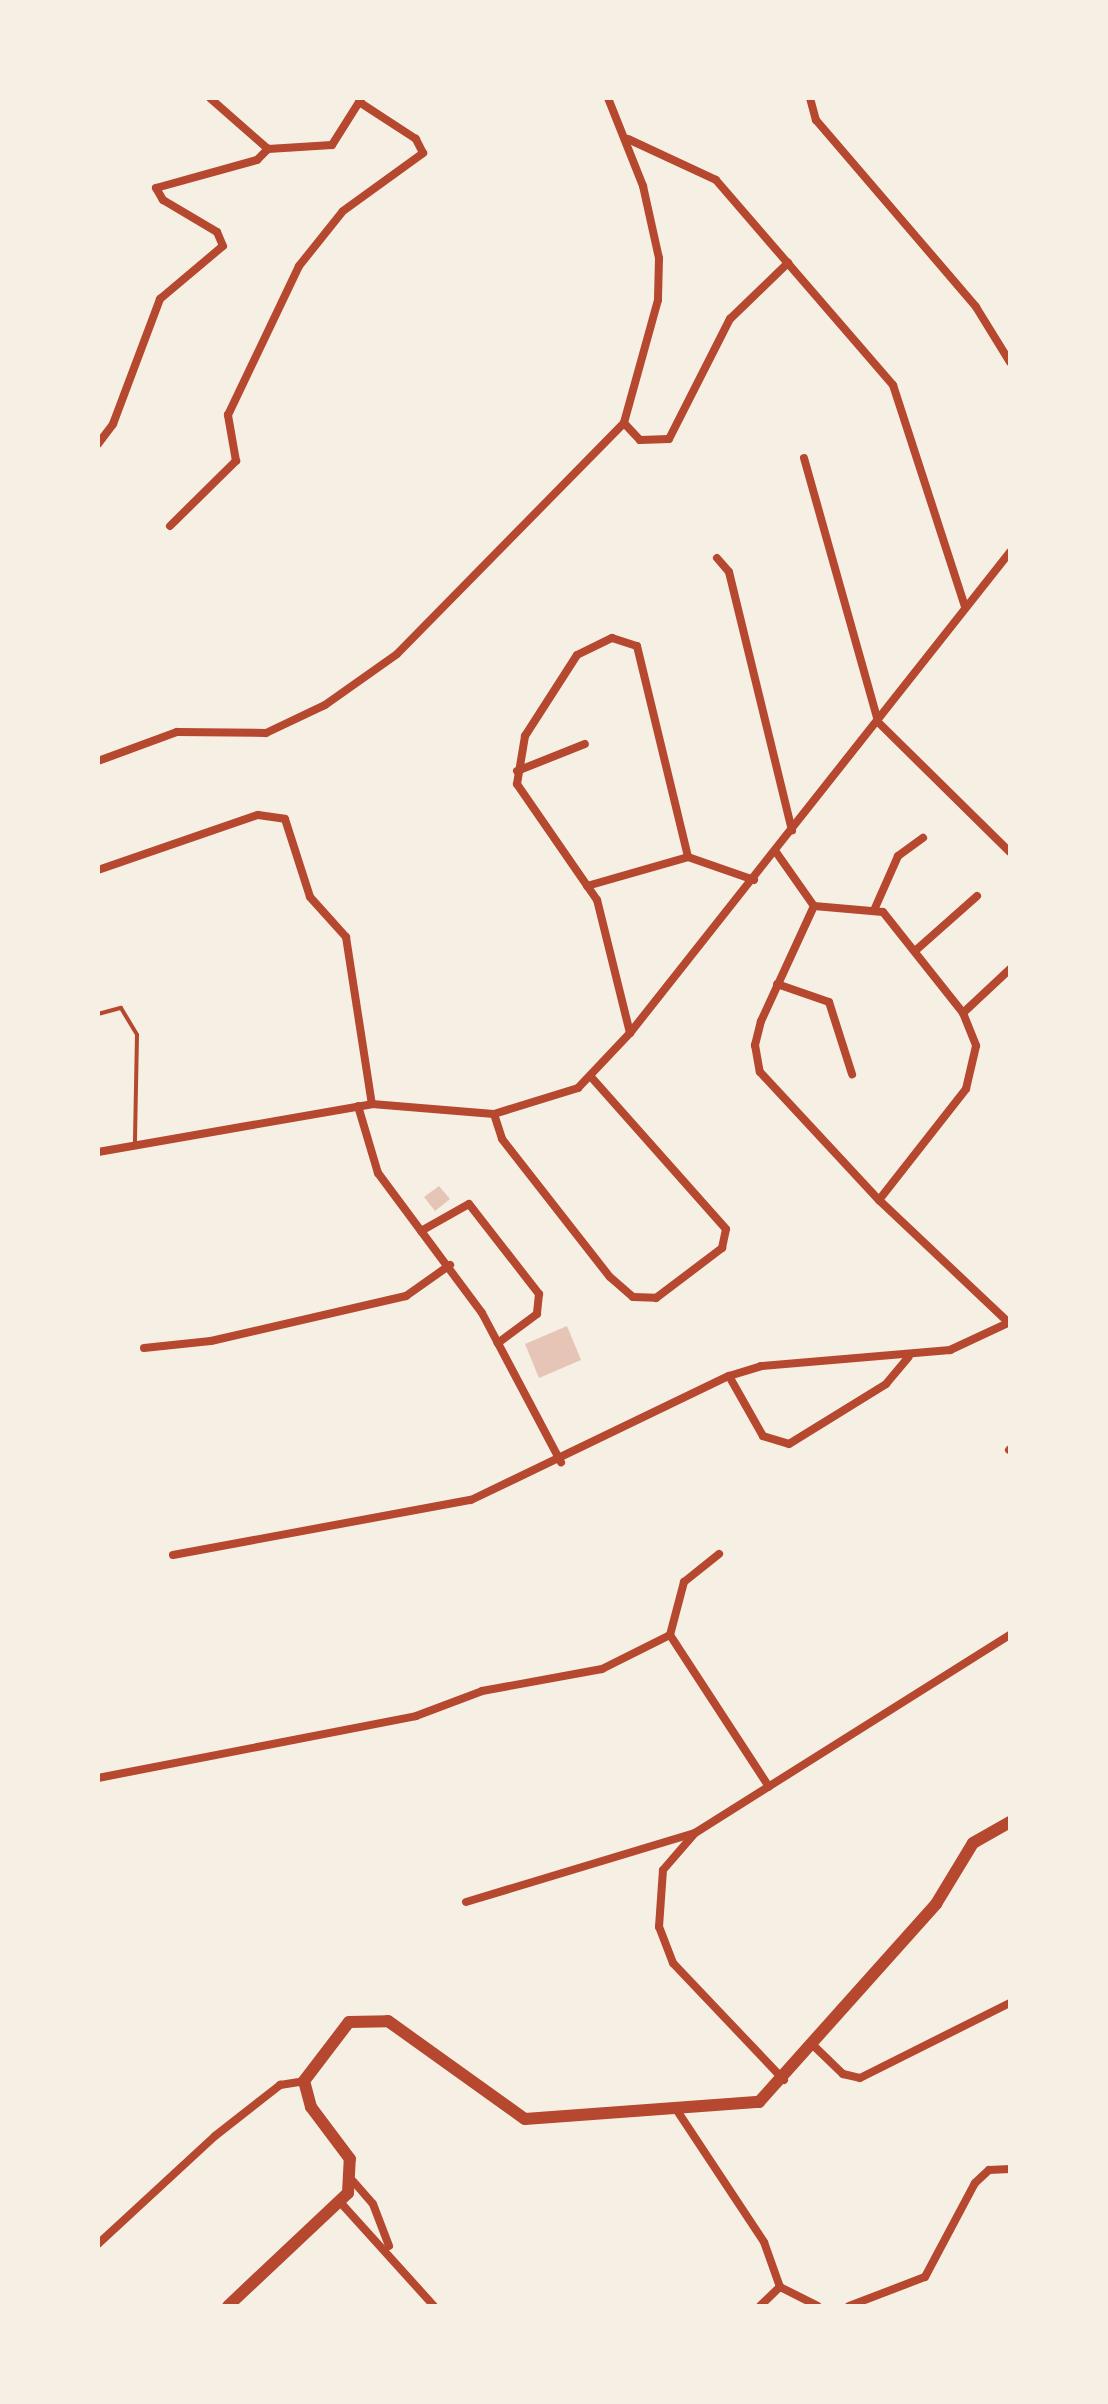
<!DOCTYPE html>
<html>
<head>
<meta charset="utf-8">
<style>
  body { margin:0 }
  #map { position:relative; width:1108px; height:2404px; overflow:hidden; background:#f6efe4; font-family:Signika,sans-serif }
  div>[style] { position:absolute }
  .building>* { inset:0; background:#e6c5b7 }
  .service>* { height:4px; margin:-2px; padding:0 2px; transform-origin:2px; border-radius:2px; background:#b5482f }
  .minor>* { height:8px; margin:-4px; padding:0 4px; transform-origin:4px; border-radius:4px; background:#b5482f }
  .secondary>* { height:12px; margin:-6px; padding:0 6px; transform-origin:6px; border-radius:6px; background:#b5482f }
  span { translate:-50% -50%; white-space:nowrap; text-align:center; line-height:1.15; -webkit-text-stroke:8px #f6efe4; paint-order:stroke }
  .frame { position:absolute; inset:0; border:100px solid #f6efe4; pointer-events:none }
</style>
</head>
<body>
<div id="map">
  <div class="building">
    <div style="clip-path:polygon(439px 1186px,450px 1199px,435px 1211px,424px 1197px)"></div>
    <div style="clip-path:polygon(567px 1326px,581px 1360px,539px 1378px,525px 1344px)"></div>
  </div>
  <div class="service">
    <div style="left:98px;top:1014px;width:24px;rotate:-15deg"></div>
    <div style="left:121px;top:1008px;width:31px;rotate:59deg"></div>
    <div style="left:137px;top:1035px;width:109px;rotate:91.1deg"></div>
  </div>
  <div class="minor">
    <div style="left:608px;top:98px;width:95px;rotate:68.3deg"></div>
    <div style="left:643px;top:186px;width:74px;rotate:77.5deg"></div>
    <div style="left:659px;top:258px;width:42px;rotate:91.4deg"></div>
    <div style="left:658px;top:300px;width:128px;rotate:105.5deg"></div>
    <div style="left:810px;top:98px;width:23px;rotate:75deg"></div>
    <div style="left:816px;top:120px;width:246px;rotate:49.4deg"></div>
    <div style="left:976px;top:307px;width:65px;rotate:58.3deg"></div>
    <div style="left:628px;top:139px;width:97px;rotate:25deg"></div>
    <div style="left:716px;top:180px;width:271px;rotate:49.2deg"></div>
    <div style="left:893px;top:385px;width:232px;rotate:72deg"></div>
    <div style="left:268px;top:149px;width:64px;rotate:-3.6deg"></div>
    <div style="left:332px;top:145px;width:54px;rotate:-57.8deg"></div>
    <div style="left:624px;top:423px;width:23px;rotate:47deg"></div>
    <div style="left:640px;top:440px;width:29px;rotate:-2deg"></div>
    <div style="left:669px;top:439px;width:135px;rotate:-63.1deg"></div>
    <div style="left:730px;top:319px;width:81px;rotate:-44deg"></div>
    <div style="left:98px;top:444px;width:25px;rotate:-53deg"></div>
    <div style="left:113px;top:424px;width:134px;rotate:-69.4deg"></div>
    <div style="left:160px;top:299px;width:82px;rotate:-40.1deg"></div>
    <div style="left:223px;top:246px;width:15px;rotate:-113deg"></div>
    <div style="left:217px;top:232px;width:63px;rotate:-149.3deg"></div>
    <div style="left:163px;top:200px;width:14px;rotate:-120deg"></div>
    <div style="left:156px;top:188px;width:105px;rotate:-15.5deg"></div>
    <div style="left:257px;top:160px;width:16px;rotate:-45deg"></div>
    <div style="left:268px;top:149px;width:77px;rotate:-138.7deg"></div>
    <div style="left:804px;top:458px;width:274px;rotate:74.3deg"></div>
    <div style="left:878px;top:722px;width:185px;rotate:44.6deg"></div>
    <div style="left:170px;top:526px;width:93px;rotate:-44.6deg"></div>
    <div style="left:236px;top:461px;width:47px;rotate:-99.9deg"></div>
    <div style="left:228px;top:415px;width:165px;rotate:-64.5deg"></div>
    <div style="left:299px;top:266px;width:70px;rotate:-51.3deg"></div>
    <div style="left:343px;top:211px;width:99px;rotate:-35.9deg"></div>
    <div style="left:423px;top:153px;width:16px;rotate:-117deg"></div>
    <div style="left:416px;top:139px;width:68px;rotate:-147deg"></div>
    <div style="left:717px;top:558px;width:18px;rotate:49deg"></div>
    <div style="left:729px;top:572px;width:266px;rotate:76.3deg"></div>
    <div style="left:98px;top:761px;width:84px;rotate:-20.2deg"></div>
    <div style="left:177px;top:732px;width:89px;rotate:0.6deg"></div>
    <div style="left:266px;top:733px;width:65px;rotate:-25.4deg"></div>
    <div style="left:325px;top:705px;width:88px;rotate:-35.3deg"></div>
    <div style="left:397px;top:654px;width:324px;rotate:-45.5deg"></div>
    <div style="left:517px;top:771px;width:73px;rotate:-21.7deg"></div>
    <div style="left:776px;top:852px;width:66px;rotate:54.9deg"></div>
    <div style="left:98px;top:870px;width:169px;rotate:-19deg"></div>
    <div style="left:258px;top:815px;width:27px;rotate:8deg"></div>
    <div style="left:285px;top:819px;width:82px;rotate:72.2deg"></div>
    <div style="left:310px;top:897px;width:54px;rotate:48deg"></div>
    <div style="left:346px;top:937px;width:169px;rotate:81.2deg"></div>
    <div style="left:587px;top:886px;width:105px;rotate:-16deg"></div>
    <div style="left:814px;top:906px;width:127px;rotate:114.7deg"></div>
    <div style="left:761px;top:1021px;width:25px;rotate:104deg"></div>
    <div style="left:755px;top:1045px;width:27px;rotate:80deg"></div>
    <div style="left:760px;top:1072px;width:175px;rotate:47.1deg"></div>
    <div style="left:879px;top:1200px;width:179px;rotate:43.4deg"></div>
    <div style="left:814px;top:906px;width:69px;rotate:5deg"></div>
    <div style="left:883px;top:912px;width:129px;rotate:51.6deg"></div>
    <div style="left:963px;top:1013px;width:35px;rotate:68deg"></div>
    <div style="left:976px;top:1046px;width:44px;rotate:103.1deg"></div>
    <div style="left:966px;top:1089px;width:141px;rotate:128.1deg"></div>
    <div style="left:875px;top:908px;width:57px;rotate:-66.1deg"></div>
    <div style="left:898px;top:856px;width:31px;rotate:-36deg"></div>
    <div style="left:915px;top:951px;width:83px;rotate:-41.6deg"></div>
    <div style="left:777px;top:984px;width:55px;rotate:19.1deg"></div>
    <div style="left:829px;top:1002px;width:76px;rotate:72.3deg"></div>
    <div style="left:963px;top:1013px;width:64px;rotate:-43.1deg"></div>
    <div style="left:630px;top:1033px;width:137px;rotate:-103.9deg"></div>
    <div style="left:597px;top:900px;width:141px;rotate:-124.6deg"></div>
    <div style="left:517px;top:784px;width:49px;rotate:-80.5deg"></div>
    <div style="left:525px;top:736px;width:96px;rotate:-57.3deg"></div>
    <div style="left:577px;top:655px;width:39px;rotate:-26deg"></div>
    <div style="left:612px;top:638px;width:26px;rotate:18deg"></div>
    <div style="left:637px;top:646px;width:217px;rotate:76.4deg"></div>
    <div style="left:688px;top:857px;width:70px;rotate:19.2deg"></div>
    <div style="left:358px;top:1106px;width:70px;rotate:73.4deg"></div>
    <div style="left:378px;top:1173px;width:174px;rotate:53.4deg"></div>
    <div style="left:482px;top:1313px;width:169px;rotate:62.1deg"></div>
    <div style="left:494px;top:1114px;width:26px;rotate:72deg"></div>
    <div style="left:502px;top:1139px;width:175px;rotate:52deg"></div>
    <div style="left:610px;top:1277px;width:30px;rotate:41deg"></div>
    <div style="left:633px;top:1297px;width:23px;rotate:2deg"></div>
    <div style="left:656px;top:1298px;width:83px;rotate:-37.1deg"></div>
    <div style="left:722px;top:1248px;width:19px;rotate:-78deg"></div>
    <div style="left:726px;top:1229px;width:203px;rotate:-131.6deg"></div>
    <div style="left:98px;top:1152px;width:278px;rotate:-9.9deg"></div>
    <div style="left:372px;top:1104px;width:122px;rotate:4.7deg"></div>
    <div style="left:494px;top:1114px;width:88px;rotate:-17.2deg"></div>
    <div style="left:578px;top:1088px;width:76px;rotate:-46.6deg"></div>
    <div style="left:630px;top:1033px;width:613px;rotate:-51.69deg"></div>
    <div style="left:421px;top:1231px;width:55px;rotate:-29.4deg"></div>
    <div style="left:469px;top:1204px;width:114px;rotate:52.1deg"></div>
    <div style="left:539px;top:1294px;width:20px;rotate:96deg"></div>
    <div style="left:537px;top:1314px;width:49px;rotate:143.4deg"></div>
    <div style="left:144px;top:1348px;width:67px;rotate:-6deg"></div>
    <div style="left:211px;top:1341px;width:200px;rotate:-13deg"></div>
    <div style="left:406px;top:1296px;width:54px;rotate:-35.2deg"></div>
    <div style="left:729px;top:1376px;width:69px;rotate:60.5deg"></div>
    <div style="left:763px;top:1436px;width:27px;rotate:17deg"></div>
    <div style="left:789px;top:1444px;width:114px;rotate:-31.7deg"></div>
    <div style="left:886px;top:1384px;width:35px;rotate:-50deg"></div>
    <div style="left:1009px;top:1450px;width:1px;rotate:-45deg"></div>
    <div style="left:173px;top:1555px;width:303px;rotate:-10.5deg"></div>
    <div style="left:471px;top:1500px;width:286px;rotate:-25.7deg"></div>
    <div style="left:729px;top:1376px;width:34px;rotate:-17deg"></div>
    <div style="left:761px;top:1366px;width:190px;rotate:-4.8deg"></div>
    <div style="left:950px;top:1350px;width:66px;rotate:-25deg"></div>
    <div style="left:670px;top:1635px;width:181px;rotate:56.9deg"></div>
    <div style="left:98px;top:1778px;width:324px;rotate:-11deg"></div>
    <div style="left:416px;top:1716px;width:71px;rotate:-20.7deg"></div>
    <div style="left:482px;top:1691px;width:122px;rotate:-10.4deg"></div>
    <div style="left:602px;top:1669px;width:76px;rotate:-26.6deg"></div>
    <div style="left:670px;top:1635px;width:55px;rotate:-75.2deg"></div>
    <div style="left:684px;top:1582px;width:45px;rotate:-38.7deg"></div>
    <div style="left:466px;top:1902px;width:238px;rotate:-16.8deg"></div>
    <div style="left:815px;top:2047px;width:39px;rotate:44deg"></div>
    <div style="left:843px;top:2074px;width:17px;rotate:13deg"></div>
    <div style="left:860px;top:2078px;width:168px;rotate:-26.6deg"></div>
    <div style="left:784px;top:2080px;width:161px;rotate:-133.5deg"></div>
    <div style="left:673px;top:1963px;width:39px;rotate:-111deg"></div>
    <div style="left:659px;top:1927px;width:57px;rotate:-86deg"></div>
    <div style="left:663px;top:1870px;width:49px;rotate:-49.1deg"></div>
    <div style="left:695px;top:1833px;width:372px;rotate:-32.2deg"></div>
    <div style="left:678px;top:2112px;width:156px;rotate:56.5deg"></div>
    <div style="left:764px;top:2242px;width:48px;rotate:70.4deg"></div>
    <div style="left:353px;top:2181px;width:30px;rotate:49deg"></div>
    <div style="left:373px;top:2204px;width:45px;rotate:69.1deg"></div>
    <div style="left:340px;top:2202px;width:140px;rotate:47.9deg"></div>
    <div style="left:98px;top:2244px;width:159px;rotate:-42.7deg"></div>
    <div style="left:215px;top:2136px;width:83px;rotate:-38.1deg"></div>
    <div style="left:280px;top:2085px;width:24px;rotate:-9deg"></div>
    <div style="left:780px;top:2287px;width:42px;rotate:26.6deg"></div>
    <div style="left:760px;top:2306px;width:28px;rotate:-44deg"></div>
    <div style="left:849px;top:2306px;width:81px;rotate:-20.9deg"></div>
    <div style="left:925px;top:2277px;width:106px;rotate:-62deg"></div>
    <div style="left:975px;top:2183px;width:19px;rotate:-43deg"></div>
    <div style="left:989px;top:2170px;width:21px;rotate:-3deg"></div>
  </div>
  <div class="secondary">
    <div style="left:228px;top:2306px;width:165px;rotate:-43.3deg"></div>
    <div style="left:348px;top:2193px;width:34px;rotate:-87deg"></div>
    <div style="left:350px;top:2159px;width:65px;rotate:-126.9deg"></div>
    <div style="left:311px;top:2107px;width:27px;rotate:-105deg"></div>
    <div style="left:304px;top:2081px;width:74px;rotate:-52.7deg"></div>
    <div style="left:349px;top:2022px;width:39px;rotate:-1deg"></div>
    <div style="left:388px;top:2021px;width:168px;rotate:35.6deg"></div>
    <div style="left:525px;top:2119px;width:235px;rotate:-4.2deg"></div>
    <div style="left:759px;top:2102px;width:266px;rotate:-48.2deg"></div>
    <div style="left:936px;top:1904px;width:71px;rotate:-58.8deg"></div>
    <div style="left:973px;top:1843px;width:43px;rotate:-29.6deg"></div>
  </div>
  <div class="frame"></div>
</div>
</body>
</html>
